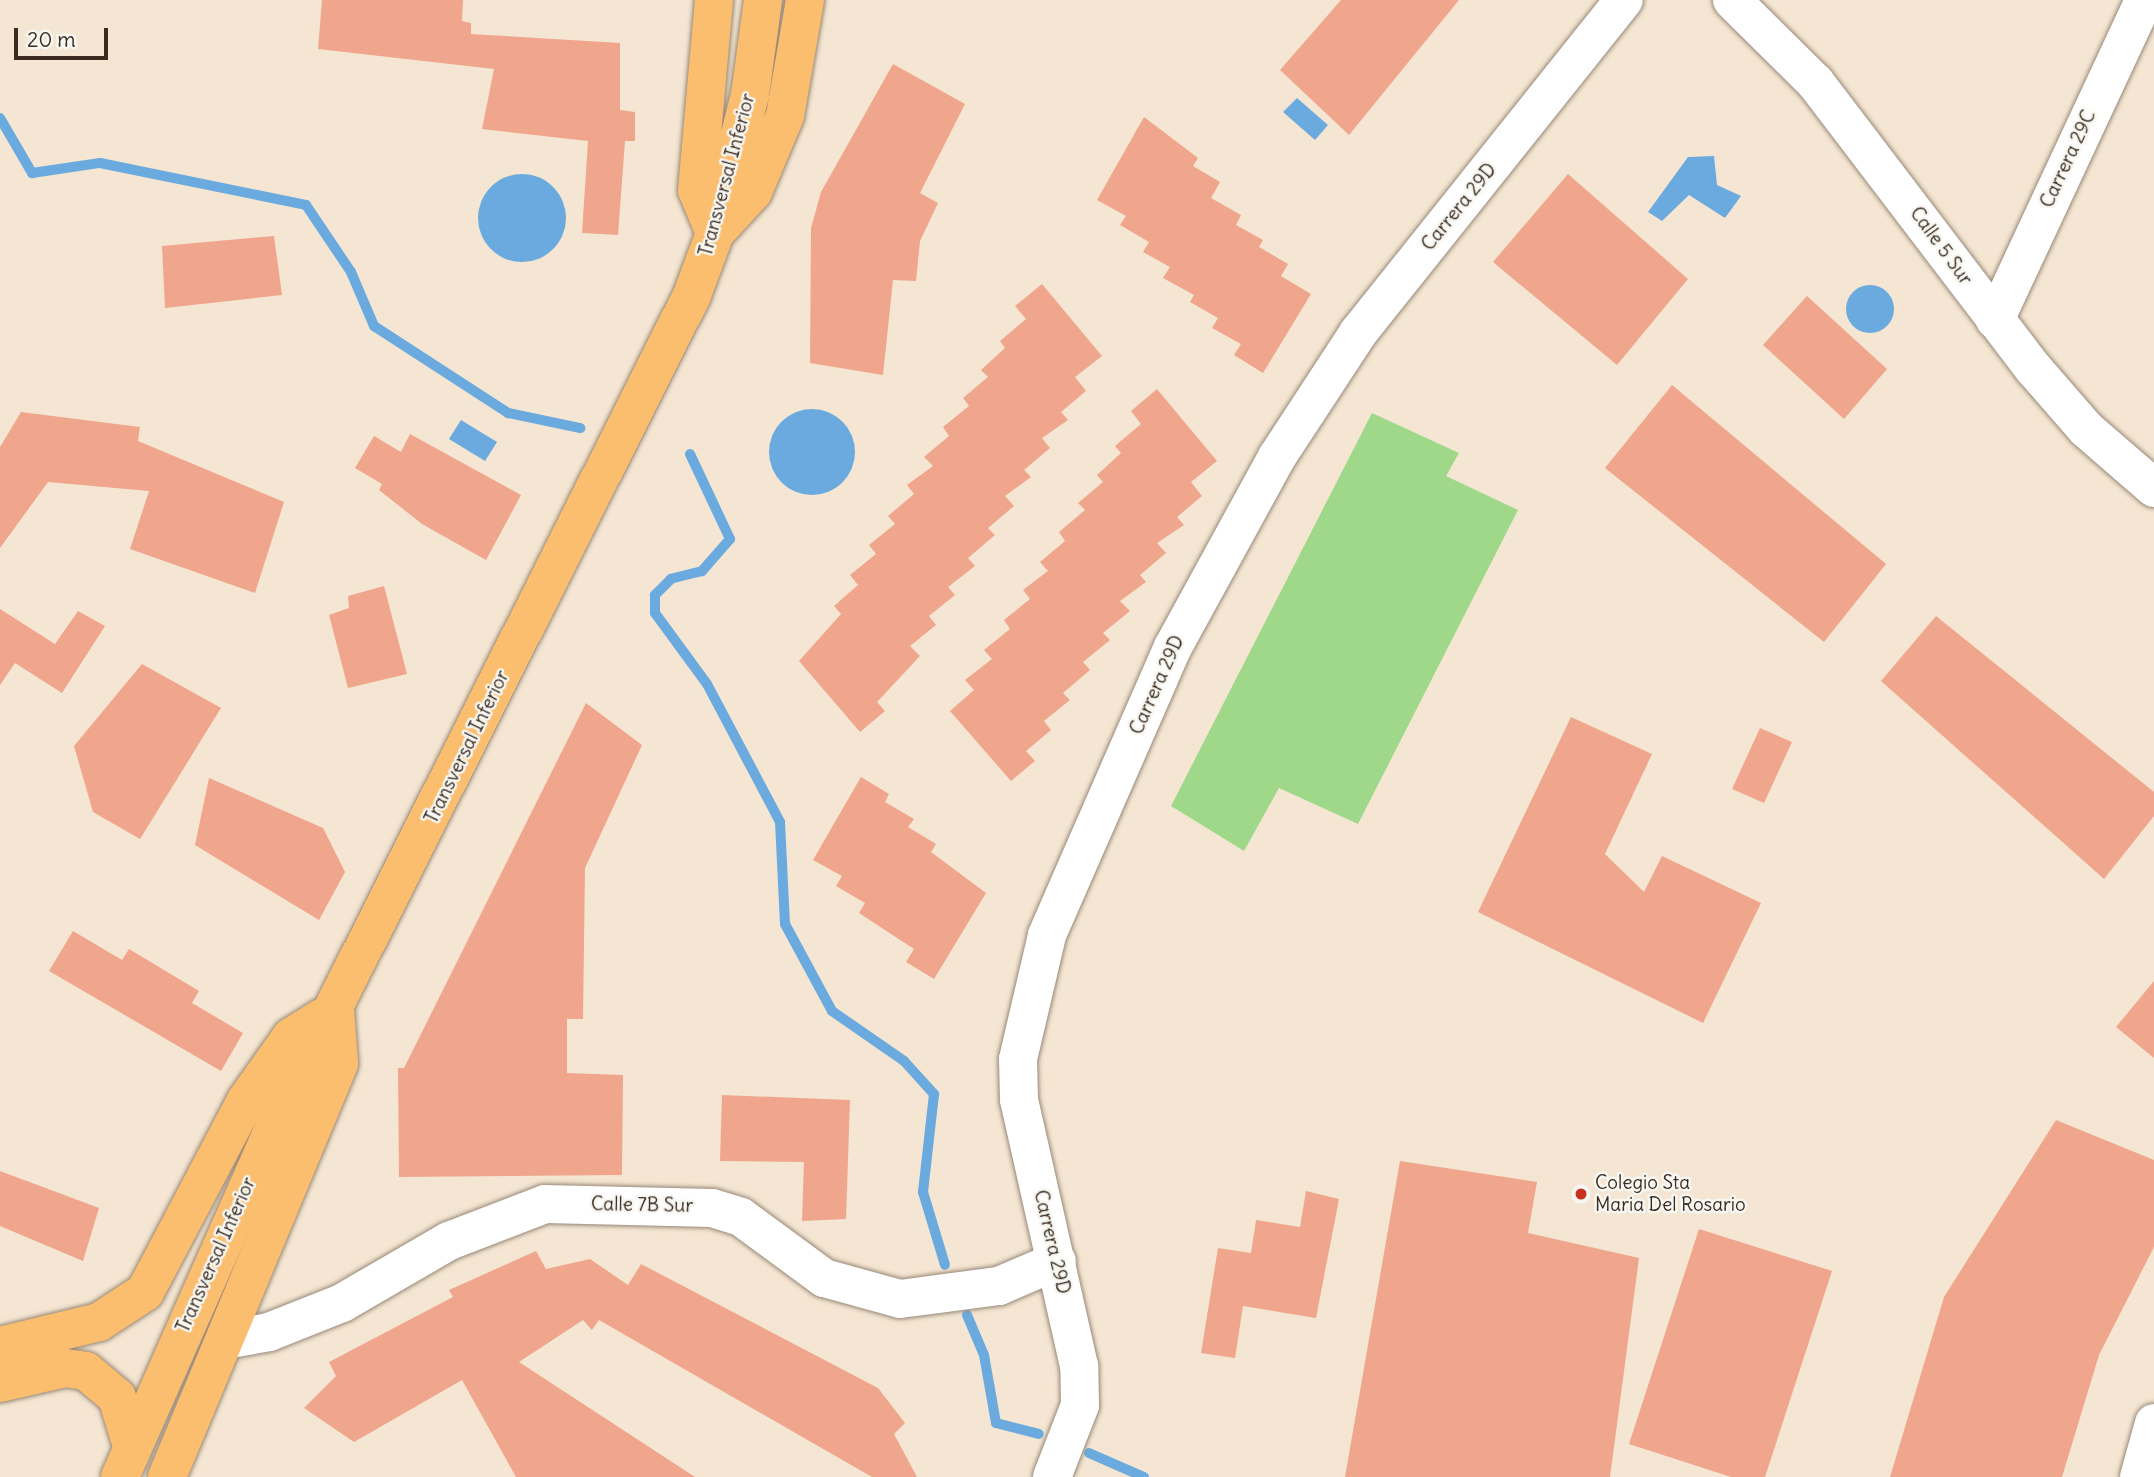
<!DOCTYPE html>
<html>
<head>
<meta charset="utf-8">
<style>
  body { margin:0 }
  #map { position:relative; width:2154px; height:1477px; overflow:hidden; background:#f4e6d2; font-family:Delius,sans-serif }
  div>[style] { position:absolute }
  .green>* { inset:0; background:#a0d88a }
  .water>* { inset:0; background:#6baade }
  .round { border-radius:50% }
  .stream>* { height:10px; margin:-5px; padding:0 5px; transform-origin:5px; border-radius:5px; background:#6baade }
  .building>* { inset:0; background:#f0a58d }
  .roads { filter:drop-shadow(0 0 2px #988878) drop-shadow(0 0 2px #988878) }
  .minor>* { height:38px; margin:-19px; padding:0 19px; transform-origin:19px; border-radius:19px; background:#fff }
  .major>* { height:38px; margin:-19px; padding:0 19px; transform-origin:19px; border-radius:19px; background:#fbbd6e }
  .dots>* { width:19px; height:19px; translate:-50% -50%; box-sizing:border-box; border:4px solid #f6f6f2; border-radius:50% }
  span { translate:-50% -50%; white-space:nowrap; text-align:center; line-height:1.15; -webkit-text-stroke:5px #f6f6f2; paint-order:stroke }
  .street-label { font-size:19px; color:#3b2a1e }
  .poi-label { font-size:19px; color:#3b2a1e }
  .left { translate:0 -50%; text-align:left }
  .scale { position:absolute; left:14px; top:28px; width:94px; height:32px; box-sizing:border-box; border:4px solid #3b2a1e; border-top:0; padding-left:9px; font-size:21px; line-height:24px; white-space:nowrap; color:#3b2a1e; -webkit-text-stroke:5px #f6f6f2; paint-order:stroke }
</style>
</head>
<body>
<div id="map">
  <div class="green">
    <div style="clip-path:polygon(1372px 413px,1459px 453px,1446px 476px,1518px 510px,1358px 824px,1279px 788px,1244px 851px,1171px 806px)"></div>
  </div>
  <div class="water">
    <div style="clip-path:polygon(1297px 98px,1328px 125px,1315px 140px,1283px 112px)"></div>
    <div style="clip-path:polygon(1714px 156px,1717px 185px,1741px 196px,1725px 218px,1689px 195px,1662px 221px,1648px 212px,1688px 157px)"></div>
    <div class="round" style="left:478px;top:174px;width:88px;height:88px"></div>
    <div class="round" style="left:1846px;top:285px;width:48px;height:48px"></div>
    <div class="round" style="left:769px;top:409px;width:86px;height:86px"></div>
    <div style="clip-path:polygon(461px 420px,497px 442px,485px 461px,449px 439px)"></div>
  </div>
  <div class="stream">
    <div style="left:0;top:118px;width:64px;rotate:59.8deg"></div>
    <div style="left:32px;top:173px;width:69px;rotate:-8.4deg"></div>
    <div style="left:100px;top:163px;width:210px;rotate:11.5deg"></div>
    <div style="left:306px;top:205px;width:81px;rotate:56.1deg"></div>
    <div style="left:351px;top:272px;width:59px;rotate:66.9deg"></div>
    <div style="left:374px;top:326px;width:160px;rotate:33deg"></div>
    <div style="left:508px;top:413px;width:74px;rotate:11.8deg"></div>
    <div style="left:690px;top:454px;width:94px;rotate:64.8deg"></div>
    <div style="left:730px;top:539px;width:43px;rotate:131.2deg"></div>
    <div style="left:702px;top:571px;width:32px;rotate:166deg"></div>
    <div style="left:671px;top:579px;width:23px;rotate:135deg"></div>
    <div style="left:655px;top:595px;width:18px;rotate:90deg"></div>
    <div style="left:655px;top:613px;width:88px;rotate:53.8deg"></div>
    <div style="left:707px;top:684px;width:156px;rotate:62.1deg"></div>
    <div style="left:780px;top:822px;width:102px;rotate:87.2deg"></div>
    <div style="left:785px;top:924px;width:99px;rotate:61.6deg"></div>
    <div style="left:832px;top:1011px;width:88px;rotate:34.8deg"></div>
    <div style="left:904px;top:1061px;width:45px;rotate:47.7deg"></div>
    <div style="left:934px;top:1094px;width:99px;rotate:96.4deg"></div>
    <div style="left:923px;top:1192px;width:76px;rotate:73.2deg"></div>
    <div style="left:967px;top:1315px;width:43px;rotate:67deg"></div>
    <div style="left:984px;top:1355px;width:69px;rotate:80deg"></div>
    <div style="left:996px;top:1423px;width:44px;rotate:14.3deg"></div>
    <div style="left:1089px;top:1453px;width:60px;rotate:23.6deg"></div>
  </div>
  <div class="building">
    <div style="clip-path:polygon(322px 0,463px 0,462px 21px,471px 23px,471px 34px,620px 43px,620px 110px,635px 112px,635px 141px,625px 141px,618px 235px,582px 233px,588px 141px,482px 129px,494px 69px,318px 49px)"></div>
    <div style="clip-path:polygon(1341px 0,1459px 0,1349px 135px,1280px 70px)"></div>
    <div style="clip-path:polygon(893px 64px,965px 104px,920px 193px,938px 203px,920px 241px,916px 281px,893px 280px,883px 375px,810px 363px,811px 228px,821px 192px)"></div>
    <div style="clip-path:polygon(1144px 117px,1198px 158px,1193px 166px,1220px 182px,1211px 198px,1241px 215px,1236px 225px,1263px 240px,1259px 247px,1288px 264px,1281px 276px,1311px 294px,1263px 373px,1234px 355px,1241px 344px,1212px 328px,1218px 318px,1190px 302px,1194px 295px,1163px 278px,1170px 267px,1143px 252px,1149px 242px,1120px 225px,1126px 216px,1097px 200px)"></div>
    <div style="clip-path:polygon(1568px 174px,1688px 279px,1617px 365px,1493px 262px)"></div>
    <div style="clip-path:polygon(274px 236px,282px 295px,165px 308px,162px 246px)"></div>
    <div style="clip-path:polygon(1042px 284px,1102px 356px,1075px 377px,1086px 391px,1061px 412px,1068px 420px,1042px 438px,1050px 448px,1024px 470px,1031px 477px,1005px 496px,1014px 506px,988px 528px,995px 535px,968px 558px,975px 566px,948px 587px,955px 595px,929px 616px,936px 625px,910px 646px,920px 656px,877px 702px,885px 711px,860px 732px,799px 661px,841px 614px,834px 606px,858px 585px,850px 575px,876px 554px,869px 545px,895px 524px,888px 516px,914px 494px,907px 485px,933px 466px,924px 457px,949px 436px,943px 427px,969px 406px,963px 398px,988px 377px,981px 370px,1005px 348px,1000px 341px,1026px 319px,1015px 306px)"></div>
    <div style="clip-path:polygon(1807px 296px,1887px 369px,1844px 419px,1763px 345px)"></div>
    <div style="clip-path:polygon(1672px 385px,1886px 564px,1824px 642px,1605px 468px)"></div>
    <div style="clip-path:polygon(1157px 389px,1217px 461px,1191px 482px,1202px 496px,1177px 517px,1184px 525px,1157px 543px,1166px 553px,1140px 575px,1146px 582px,1120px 601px,1130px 611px,1103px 633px,1110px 640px,1083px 662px,1090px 670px,1063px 693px,1070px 700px,1044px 721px,1051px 730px,1026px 751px,1035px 761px,1011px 781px,950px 711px,974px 690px,965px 680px,992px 659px,984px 650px,1010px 629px,1004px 620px,1030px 599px,1023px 590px,1048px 571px,1040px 562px,1065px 541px,1059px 532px,1085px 510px,1078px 503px,1103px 482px,1097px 475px,1121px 453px,1115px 446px,1141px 424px,1131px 411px)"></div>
    <div style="clip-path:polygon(21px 412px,140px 427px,138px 441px,284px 502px,255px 593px,130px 549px,149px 491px,48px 482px,0 548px,0 447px)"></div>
    <div style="clip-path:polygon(410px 434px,521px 495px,486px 560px,422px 524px,379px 490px,382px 484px,355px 468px,374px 436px,401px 452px)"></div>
    <div style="clip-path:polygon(384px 586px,407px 674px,348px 688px,329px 615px,349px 608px,348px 596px)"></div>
    <div style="clip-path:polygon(0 609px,55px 644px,78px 611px,105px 626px,62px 693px,15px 663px,0 685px)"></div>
    <div style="clip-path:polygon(1936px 616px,2154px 792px,2154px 816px,2104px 879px,1881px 681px)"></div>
    <div style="clip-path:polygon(142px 664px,221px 708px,140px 839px,93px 812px,74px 746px)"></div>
    <div style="clip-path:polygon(586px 703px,642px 745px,585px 868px,583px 1019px,567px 1019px,567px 1073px,623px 1075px,622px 1175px,399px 1177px,398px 1068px,404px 1068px)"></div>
    <div style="clip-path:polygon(1571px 717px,1652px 754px,1605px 854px,1644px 892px,1662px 856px,1761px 903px,1703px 1023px,1478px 912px)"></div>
    <div style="clip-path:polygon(1760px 728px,1792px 742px,1764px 803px,1732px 789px)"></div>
    <div style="clip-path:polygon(861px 777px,889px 794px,885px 802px,914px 819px,908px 827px,936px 844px,931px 852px,986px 893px,934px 979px,906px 962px,914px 949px,859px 913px,865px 903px,836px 886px,842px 876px,813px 860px)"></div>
    <div style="clip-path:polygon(209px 778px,323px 828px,345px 872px,319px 920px,195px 845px)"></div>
    <div style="clip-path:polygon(73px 931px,122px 960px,129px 949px,199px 991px,192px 1003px,243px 1033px,221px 1071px,49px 971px)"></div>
    <div style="clip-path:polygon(2154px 981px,2154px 1058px,2116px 1027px)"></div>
    <div style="clip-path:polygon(722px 1095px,850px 1100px,846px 1219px,802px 1221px,804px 1162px,720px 1161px)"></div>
    <div style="clip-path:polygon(2056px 1120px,2154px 1160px,2154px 1247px,2099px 1355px,2062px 1477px,1890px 1477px,1944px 1297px)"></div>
    <div style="clip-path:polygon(1400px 1161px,1537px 1182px,1528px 1233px,1639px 1258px,1610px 1477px,1345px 1477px)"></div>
    <div style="clip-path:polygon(0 1171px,99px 1208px,83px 1261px,0 1226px)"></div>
    <div style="clip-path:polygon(1306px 1191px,1339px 1199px,1316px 1318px,1243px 1306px,1235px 1358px,1201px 1353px,1218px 1248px,1251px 1253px,1256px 1220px,1300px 1227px)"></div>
    <div style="clip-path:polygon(1699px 1229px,1832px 1271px,1765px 1477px,1731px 1477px,1629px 1444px)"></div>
    <div style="clip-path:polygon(536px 1251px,546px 1269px,590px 1259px,628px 1285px,641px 1264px,878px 1388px,905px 1423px,894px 1434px,917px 1477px,872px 1477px,599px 1320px,592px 1330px,583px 1320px,519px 1362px,695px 1477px,516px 1477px,462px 1380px,354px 1442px,304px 1408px,336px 1376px,329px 1362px,453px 1297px,449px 1290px)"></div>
  </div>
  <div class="roads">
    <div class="minor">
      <div style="left:1732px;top:0;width:117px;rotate:44.7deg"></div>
      <div style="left:1815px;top:82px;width:360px;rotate:52.7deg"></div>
      <div style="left:2033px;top:368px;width:81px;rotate:49deg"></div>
      <div style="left:2086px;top:429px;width:90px;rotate:40.9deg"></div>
      <div style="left:1995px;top:320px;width:353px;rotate:-65deg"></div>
      <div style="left:225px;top:1340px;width:45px;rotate:-10.3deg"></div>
      <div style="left:269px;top:1332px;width:79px;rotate:-21.7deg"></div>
      <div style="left:342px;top:1303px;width:124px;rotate:-30.1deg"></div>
      <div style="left:449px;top:1241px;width:103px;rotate:-21.1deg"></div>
      <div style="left:545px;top:1204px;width:167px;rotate:1.4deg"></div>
      <div style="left:712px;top:1208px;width:30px;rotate:17deg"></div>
      <div style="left:741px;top:1217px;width:103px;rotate:36.3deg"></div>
      <div style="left:824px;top:1278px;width:79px;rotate:15.4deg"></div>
      <div style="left:900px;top:1299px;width:100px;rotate:-7.5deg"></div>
      <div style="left:999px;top:1286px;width:63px;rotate:-23.3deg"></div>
      <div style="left:1052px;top:1477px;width:77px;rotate:-68.7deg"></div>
      <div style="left:1080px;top:1405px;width:39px;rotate:-91deg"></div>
      <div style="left:1079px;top:1366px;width:273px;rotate:-102.7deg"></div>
      <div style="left:1019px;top:1100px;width:41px;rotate:-91.4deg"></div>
      <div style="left:1018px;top:1059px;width:127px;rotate:-76.8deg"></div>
      <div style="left:1047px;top:935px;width:314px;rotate:-66.4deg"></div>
      <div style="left:1173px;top:647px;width:217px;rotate:-61.3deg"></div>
      <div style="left:1277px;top:457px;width:148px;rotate:-56.8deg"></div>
      <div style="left:1358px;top:333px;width:426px;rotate:-51.4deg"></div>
      <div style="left:2139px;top:1477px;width:56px;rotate:-74.5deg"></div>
    </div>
    <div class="major">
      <div style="left:714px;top:0;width:191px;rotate:95.1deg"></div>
      <div style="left:697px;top:190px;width:47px;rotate:67.3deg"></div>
      <div style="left:715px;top:233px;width:56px;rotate:-47.2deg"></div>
      <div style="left:753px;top:192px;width:82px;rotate:-67.2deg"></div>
      <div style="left:785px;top:116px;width:118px;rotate:-80.2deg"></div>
      <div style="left:0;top:1346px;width:102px;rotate:-13.6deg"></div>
      <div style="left:99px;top:1322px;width:55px;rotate:-33.1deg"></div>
      <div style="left:145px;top:1292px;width:215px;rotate:-62.2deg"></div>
      <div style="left:245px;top:1102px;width:80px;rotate:-54.7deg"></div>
      <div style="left:291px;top:1037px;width:36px;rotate:-32deg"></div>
      <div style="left:0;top:1383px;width:67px;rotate:-13deg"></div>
      <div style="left:65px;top:1368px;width:21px;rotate:8deg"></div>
      <div style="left:86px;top:1371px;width:40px;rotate:40deg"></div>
      <div style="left:117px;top:1397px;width:51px;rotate:73deg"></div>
      <div style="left:120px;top:1477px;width:399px;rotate:-66.2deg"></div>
      <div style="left:281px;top:1112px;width:915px;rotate:-63.29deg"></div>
      <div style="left:692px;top:295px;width:66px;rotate:-69.6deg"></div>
      <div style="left:715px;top:233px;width:142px;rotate:-75.8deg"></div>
      <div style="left:750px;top:95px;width:96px;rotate:-82.2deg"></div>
      <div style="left:167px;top:1477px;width:448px;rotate:-67.4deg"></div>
      <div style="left:339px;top:1063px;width:54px;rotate:-94.2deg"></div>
    </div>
  </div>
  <div class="dots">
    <div style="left:1581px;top:1194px;background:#c8321e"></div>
  </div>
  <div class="street-label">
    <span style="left:2068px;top:159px;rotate:-65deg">Carrera 29C</span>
    <span style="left:727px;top:175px;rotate:-75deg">Transversal Inferior</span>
    <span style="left:1459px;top:207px;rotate:-51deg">Carrera 29D</span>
    <span style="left:1941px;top:246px;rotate:54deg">Calle 5 Sur</span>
    <span style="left:1157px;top:685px;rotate:-66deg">Carrera 29D</span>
    <span style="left:467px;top:747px;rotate:-64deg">Transversal Inferior</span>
    <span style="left:642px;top:1205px;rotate:1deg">Calle 7B Sur</span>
    <span style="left:1052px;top:1242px;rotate:77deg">Carrera 29D</span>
    <span style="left:216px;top:1255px;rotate:-66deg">Transversal Inferior</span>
  </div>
  <div class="poi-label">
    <span class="left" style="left:1595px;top:1194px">Colegio Sta<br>Maria Del Rosario</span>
  </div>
  <div class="scale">20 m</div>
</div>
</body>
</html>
